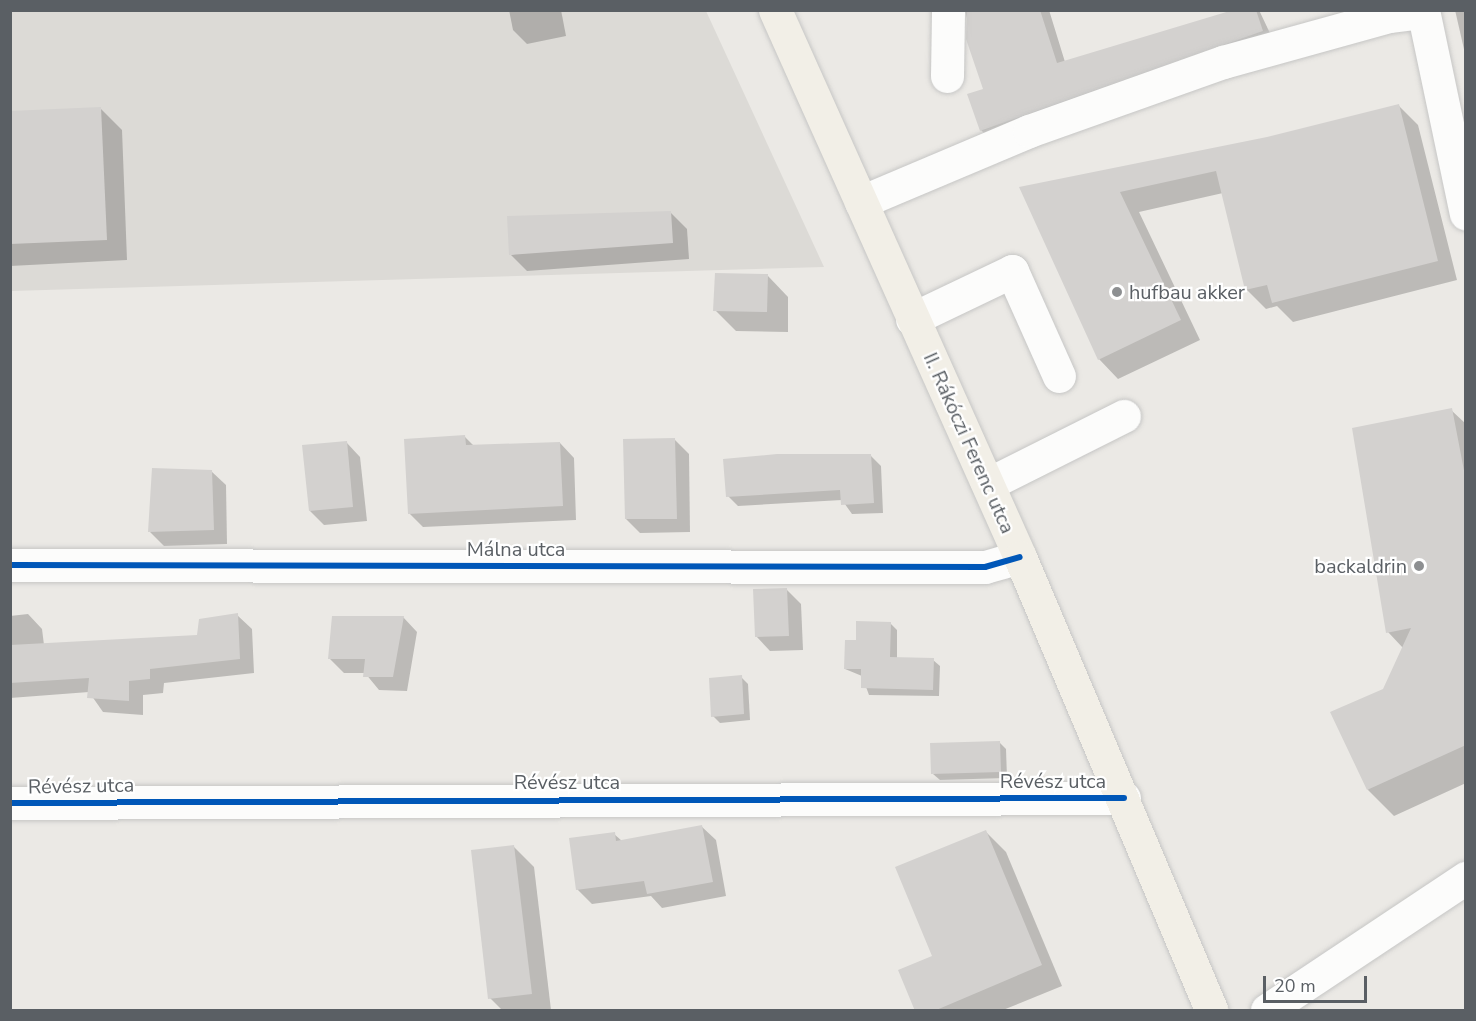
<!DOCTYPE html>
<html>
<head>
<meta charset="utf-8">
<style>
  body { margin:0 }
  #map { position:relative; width:1476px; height:1021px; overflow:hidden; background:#ebe9e5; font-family:"Nunito Sans",sans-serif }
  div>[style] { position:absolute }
  .industrial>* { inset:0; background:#dcdad6 }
  .shadow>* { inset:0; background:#0003 }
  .building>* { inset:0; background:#d3d1cf }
  .roads { filter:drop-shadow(0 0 2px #c6c6c5) drop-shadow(0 0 2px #c6c6c5) }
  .minor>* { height:33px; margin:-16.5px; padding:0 16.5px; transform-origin:16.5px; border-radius:16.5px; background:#fcfcfb }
  .major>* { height:33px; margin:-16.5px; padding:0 16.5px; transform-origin:16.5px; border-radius:16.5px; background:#f2efe7 }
  .cycleway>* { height:6px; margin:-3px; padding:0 3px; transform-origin:3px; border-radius:3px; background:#0057b8 }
  .dots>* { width:16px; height:16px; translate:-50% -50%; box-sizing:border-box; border:3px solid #fff; border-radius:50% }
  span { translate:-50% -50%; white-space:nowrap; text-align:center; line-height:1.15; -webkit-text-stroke:4.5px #fff; paint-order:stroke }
  .poi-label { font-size:20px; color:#5a5f64 }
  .left { translate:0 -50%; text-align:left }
  .right { translate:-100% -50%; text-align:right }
  .street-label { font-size:20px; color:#5a5f64 }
  .frame { position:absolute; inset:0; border:12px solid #5a5f64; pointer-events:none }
  .scale { position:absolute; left:1263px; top:976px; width:104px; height:27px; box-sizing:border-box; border:3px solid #5a5f64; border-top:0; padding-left:8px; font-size:18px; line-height:21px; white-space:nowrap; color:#5a5f64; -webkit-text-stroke:4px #fff; paint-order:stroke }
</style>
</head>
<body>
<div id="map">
  <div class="industrial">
    <div style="clip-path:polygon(10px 11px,706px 11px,824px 267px,11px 291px)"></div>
  </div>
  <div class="shadow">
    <div style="clip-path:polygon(509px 10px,561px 10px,566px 36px,527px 44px,513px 30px)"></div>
    <div style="clip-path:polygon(965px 10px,1049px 10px,1065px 62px,1237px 10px,1259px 10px,1276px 46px,995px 144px,981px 130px,984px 90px)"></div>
    <div style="clip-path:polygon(1455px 10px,1466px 10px,1466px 58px)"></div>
    <div style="clip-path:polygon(1398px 105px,1418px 125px,1457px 280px,1293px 322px,1277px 306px,1266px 309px,1247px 290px,1223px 193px,1139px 212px,1200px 340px,1118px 379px,1099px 359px,1021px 188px,1267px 139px)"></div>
    <div style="clip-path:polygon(101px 109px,122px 130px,127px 260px,10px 266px,10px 113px)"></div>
    <div style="clip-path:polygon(671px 213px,687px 229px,689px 259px,527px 271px,511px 255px)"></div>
    <div style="clip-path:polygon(768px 276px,788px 297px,788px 332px,736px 331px,715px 310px)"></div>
    <div style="clip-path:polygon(1451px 410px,1466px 424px,1466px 783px,1394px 816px,1368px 790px,1384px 691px,1403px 648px,1388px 632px)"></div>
    <div style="clip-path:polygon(465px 437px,474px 446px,560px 443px,574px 458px,576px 520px,423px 527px,409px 513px)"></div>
    <div style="clip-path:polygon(675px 440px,689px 454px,690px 532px,640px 533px,626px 519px)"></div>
    <div style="clip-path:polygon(346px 442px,360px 457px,367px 521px,324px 525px,310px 511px)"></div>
    <div style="clip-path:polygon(871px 456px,881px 466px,883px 513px,852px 514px,842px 500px,738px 506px,728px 496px)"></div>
    <div style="clip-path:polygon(211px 471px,226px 485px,227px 544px,164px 546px,150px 532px)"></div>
    <div style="clip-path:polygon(787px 590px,801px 604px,803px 650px,770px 651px,756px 636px)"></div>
    <div style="clip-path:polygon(28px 614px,42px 629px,44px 645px,199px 636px,237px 615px,252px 629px,254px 673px,164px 683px,163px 693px,143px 695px,143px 715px,103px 712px,89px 692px,10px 698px,10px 616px)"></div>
    <div style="clip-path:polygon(403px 617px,417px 632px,407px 691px,379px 690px,365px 673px,344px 673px,330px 659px)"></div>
    <div style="clip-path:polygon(890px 623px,897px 630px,897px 659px,933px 660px,940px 666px,939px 696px,869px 695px,862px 676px,845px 669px,857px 642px)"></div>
    <div style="clip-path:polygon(741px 677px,748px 684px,750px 720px,720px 723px,713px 716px)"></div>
    <div style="clip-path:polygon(999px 742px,1006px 749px,1007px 778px,940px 780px,933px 774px)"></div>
    <div style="clip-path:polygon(701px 826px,716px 840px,726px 896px,662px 908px,651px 896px,592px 904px,577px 889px,614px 834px,622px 841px)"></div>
    <div style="clip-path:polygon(985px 831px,1006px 852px,1062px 986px,1003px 1010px,917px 1010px)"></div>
    <div style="clip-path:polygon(513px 846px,534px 867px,551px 1010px,502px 1010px,490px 998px)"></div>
  </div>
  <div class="building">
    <div style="clip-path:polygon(967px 10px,1040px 10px,1057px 63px,1233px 10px,1256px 10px,1263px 31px,980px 131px,967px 94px,983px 89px,966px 39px)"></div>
    <div style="clip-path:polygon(1399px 104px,1438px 261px,1272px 303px,1267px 285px,1245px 290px,1216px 171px,1120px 192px,1181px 320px,1098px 360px,1019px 187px,1267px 137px)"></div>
    <div style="clip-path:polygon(101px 107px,107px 240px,10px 244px,10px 111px)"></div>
    <div style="clip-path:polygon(671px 211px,673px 243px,509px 255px,507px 216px)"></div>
    <div style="clip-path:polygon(715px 273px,768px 274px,767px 312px,713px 311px)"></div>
    <div style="clip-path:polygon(1452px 408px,1466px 481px,1466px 745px,1367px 790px,1330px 712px,1383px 689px,1411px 628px,1386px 633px,1352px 428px)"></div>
    <div style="clip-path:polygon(465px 435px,466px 445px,560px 442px,563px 506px,408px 514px,404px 439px)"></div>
    <div style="clip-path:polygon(675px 438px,677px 519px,625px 519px,623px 439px)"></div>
    <div style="clip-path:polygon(347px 441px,353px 507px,309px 511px,302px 445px)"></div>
    <div style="clip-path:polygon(777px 454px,871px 454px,874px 503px,841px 505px,840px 490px,726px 497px,723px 459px)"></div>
    <div style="clip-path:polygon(152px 468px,212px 470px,214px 530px,148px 532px)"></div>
    <div style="clip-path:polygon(787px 588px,789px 636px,755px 637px,753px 589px)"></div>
    <div style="clip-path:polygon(238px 613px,240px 659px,150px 669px,150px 679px,129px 681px,129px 701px,87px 698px,89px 678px,10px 683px,10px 645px,197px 635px,199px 619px)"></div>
    <div style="clip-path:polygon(332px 616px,404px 616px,393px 677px,363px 677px,365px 659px,328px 659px)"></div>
    <div style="clip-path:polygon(856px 621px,891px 622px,890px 657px,934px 658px,933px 690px,861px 688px,861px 669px,844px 669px,845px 640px,856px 640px)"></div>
    <div style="clip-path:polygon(742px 675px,744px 714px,711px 717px,709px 678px)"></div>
    <div style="clip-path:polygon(1000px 741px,1001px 772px,931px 774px,930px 743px)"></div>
    <div style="clip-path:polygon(702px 825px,713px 882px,647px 894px,644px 881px,576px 890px,569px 838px,615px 832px,616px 841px)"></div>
    <div style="clip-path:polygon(986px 830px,1042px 965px,934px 1011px,915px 1011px,898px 970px,932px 956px,895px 867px)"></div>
    <div style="clip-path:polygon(514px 845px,532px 994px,488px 999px,471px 850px)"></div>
  </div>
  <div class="roads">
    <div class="minor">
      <div style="left:1423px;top:10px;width:208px;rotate:78.1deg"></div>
      <div style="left:947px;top:76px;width:66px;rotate:-89.1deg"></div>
      <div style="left:861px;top:202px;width:182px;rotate:-22.9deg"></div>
      <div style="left:1029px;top:131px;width:206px;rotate:-19.6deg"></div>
      <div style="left:1223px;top:62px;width:172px;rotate:-15.5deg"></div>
      <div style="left:1389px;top:16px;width:34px;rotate:-7deg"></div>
      <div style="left:912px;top:319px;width:111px;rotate:-25.6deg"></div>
      <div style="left:1012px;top:271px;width:115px;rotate:65.9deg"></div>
      <div style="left:988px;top:484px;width:152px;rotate:-26.6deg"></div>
      <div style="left:10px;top:565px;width:975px;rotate:0.12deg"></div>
      <div style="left:985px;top:567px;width:36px;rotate:-16deg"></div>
      <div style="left:10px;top:803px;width:1114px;rotate:-0.26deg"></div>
      <div style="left:1267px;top:1010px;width:239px;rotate:-33.6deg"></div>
    </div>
    <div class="major">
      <div style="left:775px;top:10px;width:599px;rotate:65.87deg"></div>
      <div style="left:1020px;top:557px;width:492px;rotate:67.1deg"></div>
    </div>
  </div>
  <div class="cycleway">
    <div style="left:10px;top:565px;width:975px;rotate:0.12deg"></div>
    <div style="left:985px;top:567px;width:36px;rotate:-16deg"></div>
    <div style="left:10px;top:803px;width:1114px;rotate:-0.26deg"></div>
  </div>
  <div class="dots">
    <div style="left:1117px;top:292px;background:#8d8f91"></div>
    <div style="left:1419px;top:566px;background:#8d8f91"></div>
  </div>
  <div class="poi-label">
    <span class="left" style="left:1129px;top:292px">hufbau akker</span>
    <span class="right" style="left:1407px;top:566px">backaldrin</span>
  </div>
  <div class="street-label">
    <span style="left:969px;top:443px;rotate:66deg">II. Rákóczi Ferenc utca</span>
    <span style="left:516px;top:549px">Málna utca</span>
    <span style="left:1053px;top:781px">Révész utca</span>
    <span style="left:567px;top:782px">Révész utca</span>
    <span style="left:81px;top:786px;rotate:-1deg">Révész utca</span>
  </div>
  <div class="frame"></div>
  <div class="scale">20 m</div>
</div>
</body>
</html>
